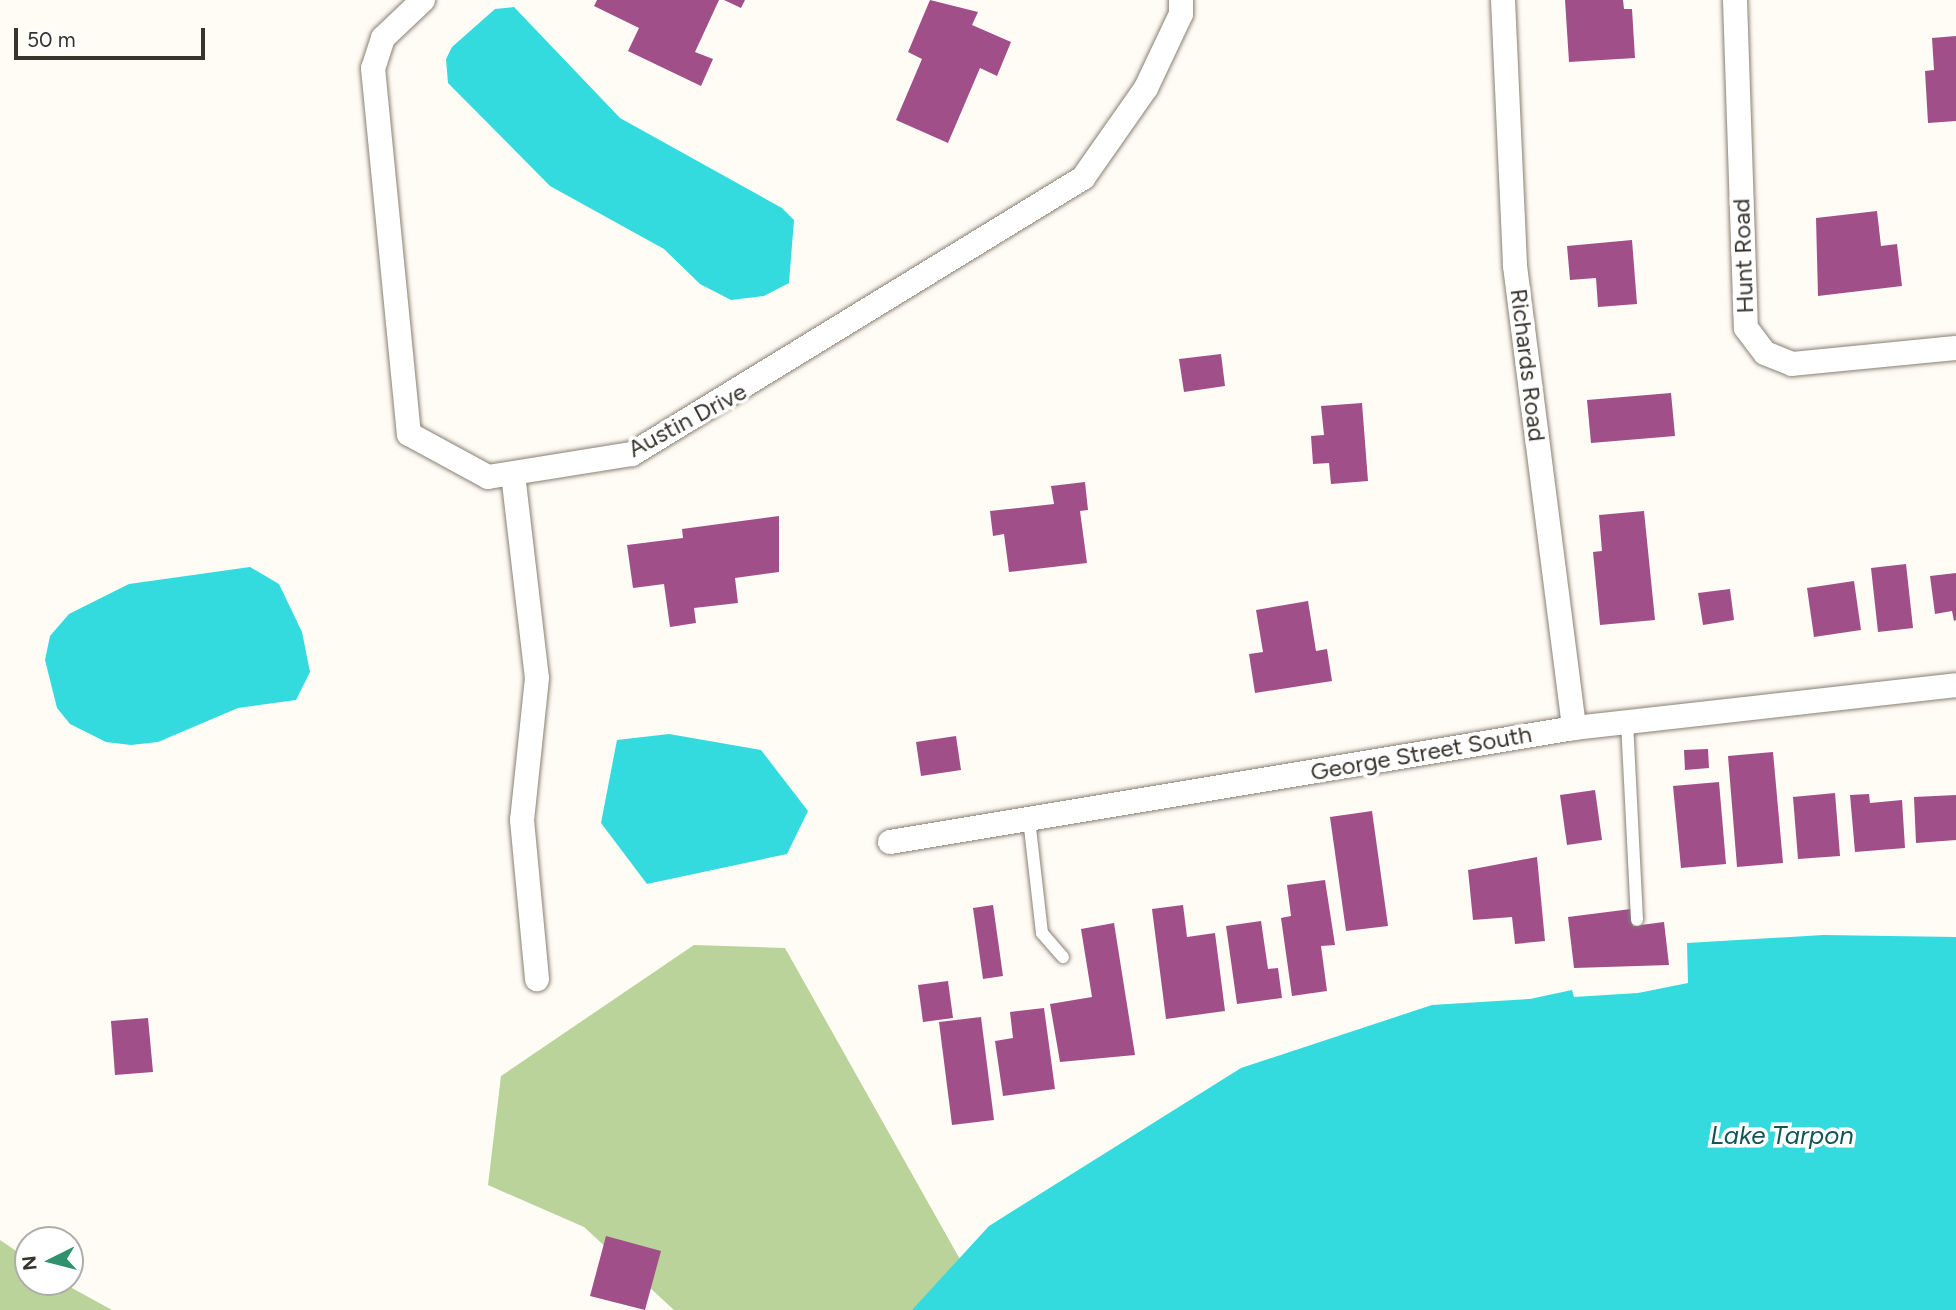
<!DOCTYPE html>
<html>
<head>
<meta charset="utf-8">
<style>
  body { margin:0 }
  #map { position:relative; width:1956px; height:1310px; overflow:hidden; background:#fffbf5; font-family:Figtree,sans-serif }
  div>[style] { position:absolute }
  .green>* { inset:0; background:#b9d39a }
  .water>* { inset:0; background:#33dade }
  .building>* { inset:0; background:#a04f89 }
  .roads { filter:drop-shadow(0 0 2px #888073) drop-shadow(0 0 2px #888073) }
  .lane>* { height:12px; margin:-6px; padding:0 6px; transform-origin:6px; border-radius:6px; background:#fff }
  .street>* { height:24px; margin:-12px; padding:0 12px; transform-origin:12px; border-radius:12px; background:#fff }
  span { translate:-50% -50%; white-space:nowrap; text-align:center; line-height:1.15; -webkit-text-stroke:7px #fff; paint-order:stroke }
  .street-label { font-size:24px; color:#37332d }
  .water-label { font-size:26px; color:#125557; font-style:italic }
  .north { position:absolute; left:14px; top:1226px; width:70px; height:70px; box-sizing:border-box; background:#fff; border:2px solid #afadab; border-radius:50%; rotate:264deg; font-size:19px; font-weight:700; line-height:28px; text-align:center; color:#37332d }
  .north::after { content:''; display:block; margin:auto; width:24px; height:32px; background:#2f926d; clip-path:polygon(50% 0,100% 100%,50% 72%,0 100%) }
  .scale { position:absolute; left:14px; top:28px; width:191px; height:32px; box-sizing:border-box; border:4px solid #37332d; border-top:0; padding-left:9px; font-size:21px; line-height:24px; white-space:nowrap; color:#37332d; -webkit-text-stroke:5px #fff; paint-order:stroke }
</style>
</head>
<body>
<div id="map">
  <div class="green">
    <div style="clip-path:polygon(694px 945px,785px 948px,971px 1279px,941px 1310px,674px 1310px,584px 1227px,488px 1185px,501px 1076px)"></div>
    <div style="clip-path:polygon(0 1240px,28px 1259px,28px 1282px,61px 1282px,112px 1310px,0 1310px)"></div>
  </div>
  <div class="water">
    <div style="clip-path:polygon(514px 7px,620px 118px,782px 208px,794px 220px,789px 283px,764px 296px,731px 300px,700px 284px,664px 249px,550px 186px,448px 83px,446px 59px,452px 47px,495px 9px)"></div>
    <div style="clip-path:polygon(250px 567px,279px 584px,302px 632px,310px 672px,296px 700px,238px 708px,158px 742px,131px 745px,106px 742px,70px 724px,57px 708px,45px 660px,50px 636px,69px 614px,129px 584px)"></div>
    <div style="clip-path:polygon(669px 734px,761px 750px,808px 811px,787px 854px,647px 884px,601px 823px,617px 740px)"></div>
    <div style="clip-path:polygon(1823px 935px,1956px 937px,1956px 1310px,912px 1310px,989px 1226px,1241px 1068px,1432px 1005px,1530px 999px,1572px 990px,1574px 997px,1638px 993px,1688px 983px,1687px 943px)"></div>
  </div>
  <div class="building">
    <div style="clip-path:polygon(597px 0,719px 0,695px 52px,713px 59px,701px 86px,628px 51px,639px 28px,594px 6px)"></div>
    <div style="clip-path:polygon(724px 0,745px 0,741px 8px)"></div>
    <div style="clip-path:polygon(930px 0,978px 12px,972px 25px,1011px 42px,997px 76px,980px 68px,948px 143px,896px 120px,922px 59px,908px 52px)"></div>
    <div style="clip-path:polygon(1565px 0,1623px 0,1624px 9px,1632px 9px,1635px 58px,1569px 62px)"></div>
    <div style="clip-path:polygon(1956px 36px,1956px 121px,1928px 123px,1925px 71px,1934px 70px,1932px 38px)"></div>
    <div style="clip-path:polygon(1877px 211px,1881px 246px,1897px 244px,1902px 286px,1818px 296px,1816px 218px)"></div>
    <div style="clip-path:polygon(1632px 240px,1637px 304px,1598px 307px,1596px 278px,1570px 280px,1567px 246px)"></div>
    <div style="clip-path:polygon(1221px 354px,1225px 386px,1184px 392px,1179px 359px)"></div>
    <div style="clip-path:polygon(1671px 393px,1675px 436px,1591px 443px,1587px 400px)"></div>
    <div style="clip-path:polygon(1362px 403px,1368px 481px,1331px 484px,1329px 463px,1313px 464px,1311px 436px,1324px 435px,1321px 406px)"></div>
    <div style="clip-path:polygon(1085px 482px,1088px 510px,1080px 511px,1087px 563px,1009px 572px,1004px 534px,993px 536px,990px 511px,1054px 504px,1051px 486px)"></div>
    <div style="clip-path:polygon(1644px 511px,1655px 620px,1600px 625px,1593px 552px,1602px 551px,1599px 515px)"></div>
    <div style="clip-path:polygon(779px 516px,779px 572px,735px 578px,738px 603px,694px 608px,696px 623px,670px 627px,664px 584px,633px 588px,627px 545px,683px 538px,682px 529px)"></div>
    <div style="clip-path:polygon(1906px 564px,1913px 628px,1878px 632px,1871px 568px)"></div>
    <div style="clip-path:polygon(1956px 573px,1956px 620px,1954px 621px,1952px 611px,1935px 614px,1930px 576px)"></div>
    <div style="clip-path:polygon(1854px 581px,1861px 630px,1814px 637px,1807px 588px)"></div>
    <div style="clip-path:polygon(1730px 589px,1734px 620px,1703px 625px,1698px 593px)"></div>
    <div style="clip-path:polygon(1308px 601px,1316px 651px,1327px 649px,1332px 681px,1255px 693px,1249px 654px,1263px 652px,1256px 610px)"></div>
    <div style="clip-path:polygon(956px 736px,961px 770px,921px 776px,916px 742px)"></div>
    <div style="clip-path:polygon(1708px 749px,1709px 768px,1685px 770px,1684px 750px)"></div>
    <div style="clip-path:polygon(1773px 752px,1783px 863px,1737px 867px,1728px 756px)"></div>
    <div style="clip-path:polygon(1719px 782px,1726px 864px,1681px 868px,1673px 786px)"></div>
    <div style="clip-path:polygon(1595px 790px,1602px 840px,1567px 845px,1560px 795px)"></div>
    <div style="clip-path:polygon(1835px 793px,1840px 856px,1798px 859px,1793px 797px)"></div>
    <div style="clip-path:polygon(1869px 794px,1870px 803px,1902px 800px,1905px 848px,1855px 852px,1850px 795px)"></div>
    <div style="clip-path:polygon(1956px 795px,1956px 840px,1916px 843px,1914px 797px)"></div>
    <div style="clip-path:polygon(1372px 811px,1388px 926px,1346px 931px,1330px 817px)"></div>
    <div style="clip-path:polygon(1537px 857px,1545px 941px,1515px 944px,1512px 917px,1473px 920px,1468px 870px)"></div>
    <div style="clip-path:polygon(1325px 880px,1335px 945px,1321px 946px,1327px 991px,1292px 996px,1281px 918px,1291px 916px,1287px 885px)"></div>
    <div style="clip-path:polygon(993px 905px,1003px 976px,983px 979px,973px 908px)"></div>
    <div style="clip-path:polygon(1183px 905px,1187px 937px,1215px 933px,1225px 1011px,1166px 1019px,1152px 909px)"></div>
    <div style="clip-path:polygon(1631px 909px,1633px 926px,1664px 922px,1669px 965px,1574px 968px,1568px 917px)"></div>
    <div style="clip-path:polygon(1261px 921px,1268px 969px,1278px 968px,1282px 998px,1237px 1004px,1226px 926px)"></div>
    <div style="clip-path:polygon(1114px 923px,1135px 1055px,1060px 1062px,1050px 1004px,1092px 997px,1081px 929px)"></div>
    <div style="clip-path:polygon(948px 981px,953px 1018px,923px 1022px,918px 985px)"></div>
    <div style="clip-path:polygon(1044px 1008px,1055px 1089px,1003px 1096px,995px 1041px,1013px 1038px,1010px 1012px)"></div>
    <div style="clip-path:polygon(981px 1017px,994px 1120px,952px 1125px,939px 1022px)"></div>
    <div style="clip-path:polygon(148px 1018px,153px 1072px,115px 1075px,111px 1021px)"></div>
    <div style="clip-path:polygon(606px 1236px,661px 1251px,645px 1310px,590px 1296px)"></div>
  </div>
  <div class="roads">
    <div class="lane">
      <div style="left:1627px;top:722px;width:198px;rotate:87.1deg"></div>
      <div style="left:1029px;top:819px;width:115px;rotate:83.5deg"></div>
      <div style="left:1042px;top:933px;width:32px;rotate:49deg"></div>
    </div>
    <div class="street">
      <div style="left:423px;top:0;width:55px;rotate:136.5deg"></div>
      <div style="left:383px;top:38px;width:32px;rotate:108deg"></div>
      <div style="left:373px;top:68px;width:368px;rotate:84.4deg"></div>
      <div style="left:409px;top:434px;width:90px;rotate:28.6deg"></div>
      <div style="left:488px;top:477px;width:146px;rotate:-9.1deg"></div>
      <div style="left:632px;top:454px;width:529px;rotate:-31.47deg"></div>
      <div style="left:1083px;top:178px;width:110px;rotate:-55deg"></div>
      <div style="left:1146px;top:88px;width:82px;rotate:-64.7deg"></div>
      <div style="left:1181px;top:14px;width:14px;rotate:-90deg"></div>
      <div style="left:1503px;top:0;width:266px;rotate:87.4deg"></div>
      <div style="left:1515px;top:266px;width:466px;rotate:82.7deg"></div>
      <div style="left:1735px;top:0;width:328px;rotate:88.1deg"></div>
      <div style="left:1746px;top:328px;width:31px;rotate:53deg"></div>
      <div style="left:1765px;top:353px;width:29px;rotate:22deg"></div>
      <div style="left:1792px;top:364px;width:165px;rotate:-5.6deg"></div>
      <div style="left:513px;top:474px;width:205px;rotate:83.3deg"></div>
      <div style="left:537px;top:678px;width:143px;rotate:96deg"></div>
      <div style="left:522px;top:820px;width:160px;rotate:84.6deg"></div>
      <div style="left:890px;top:842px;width:693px;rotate:-9.46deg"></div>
      <div style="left:1574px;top:728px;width:384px;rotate:-6.4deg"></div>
    </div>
  </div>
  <div class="street-label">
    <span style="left:1743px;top:256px;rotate:-92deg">Hunt Road</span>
    <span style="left:1528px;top:365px;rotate:83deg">Richards Road</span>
    <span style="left:687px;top:420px;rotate:-28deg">Austin Drive</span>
    <span style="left:1421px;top:753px;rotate:-10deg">George Street South</span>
  </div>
  <div class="water-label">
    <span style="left:1782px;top:1136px">Lake Tarpon</span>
  </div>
  <div class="north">N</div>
  <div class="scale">50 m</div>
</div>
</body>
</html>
